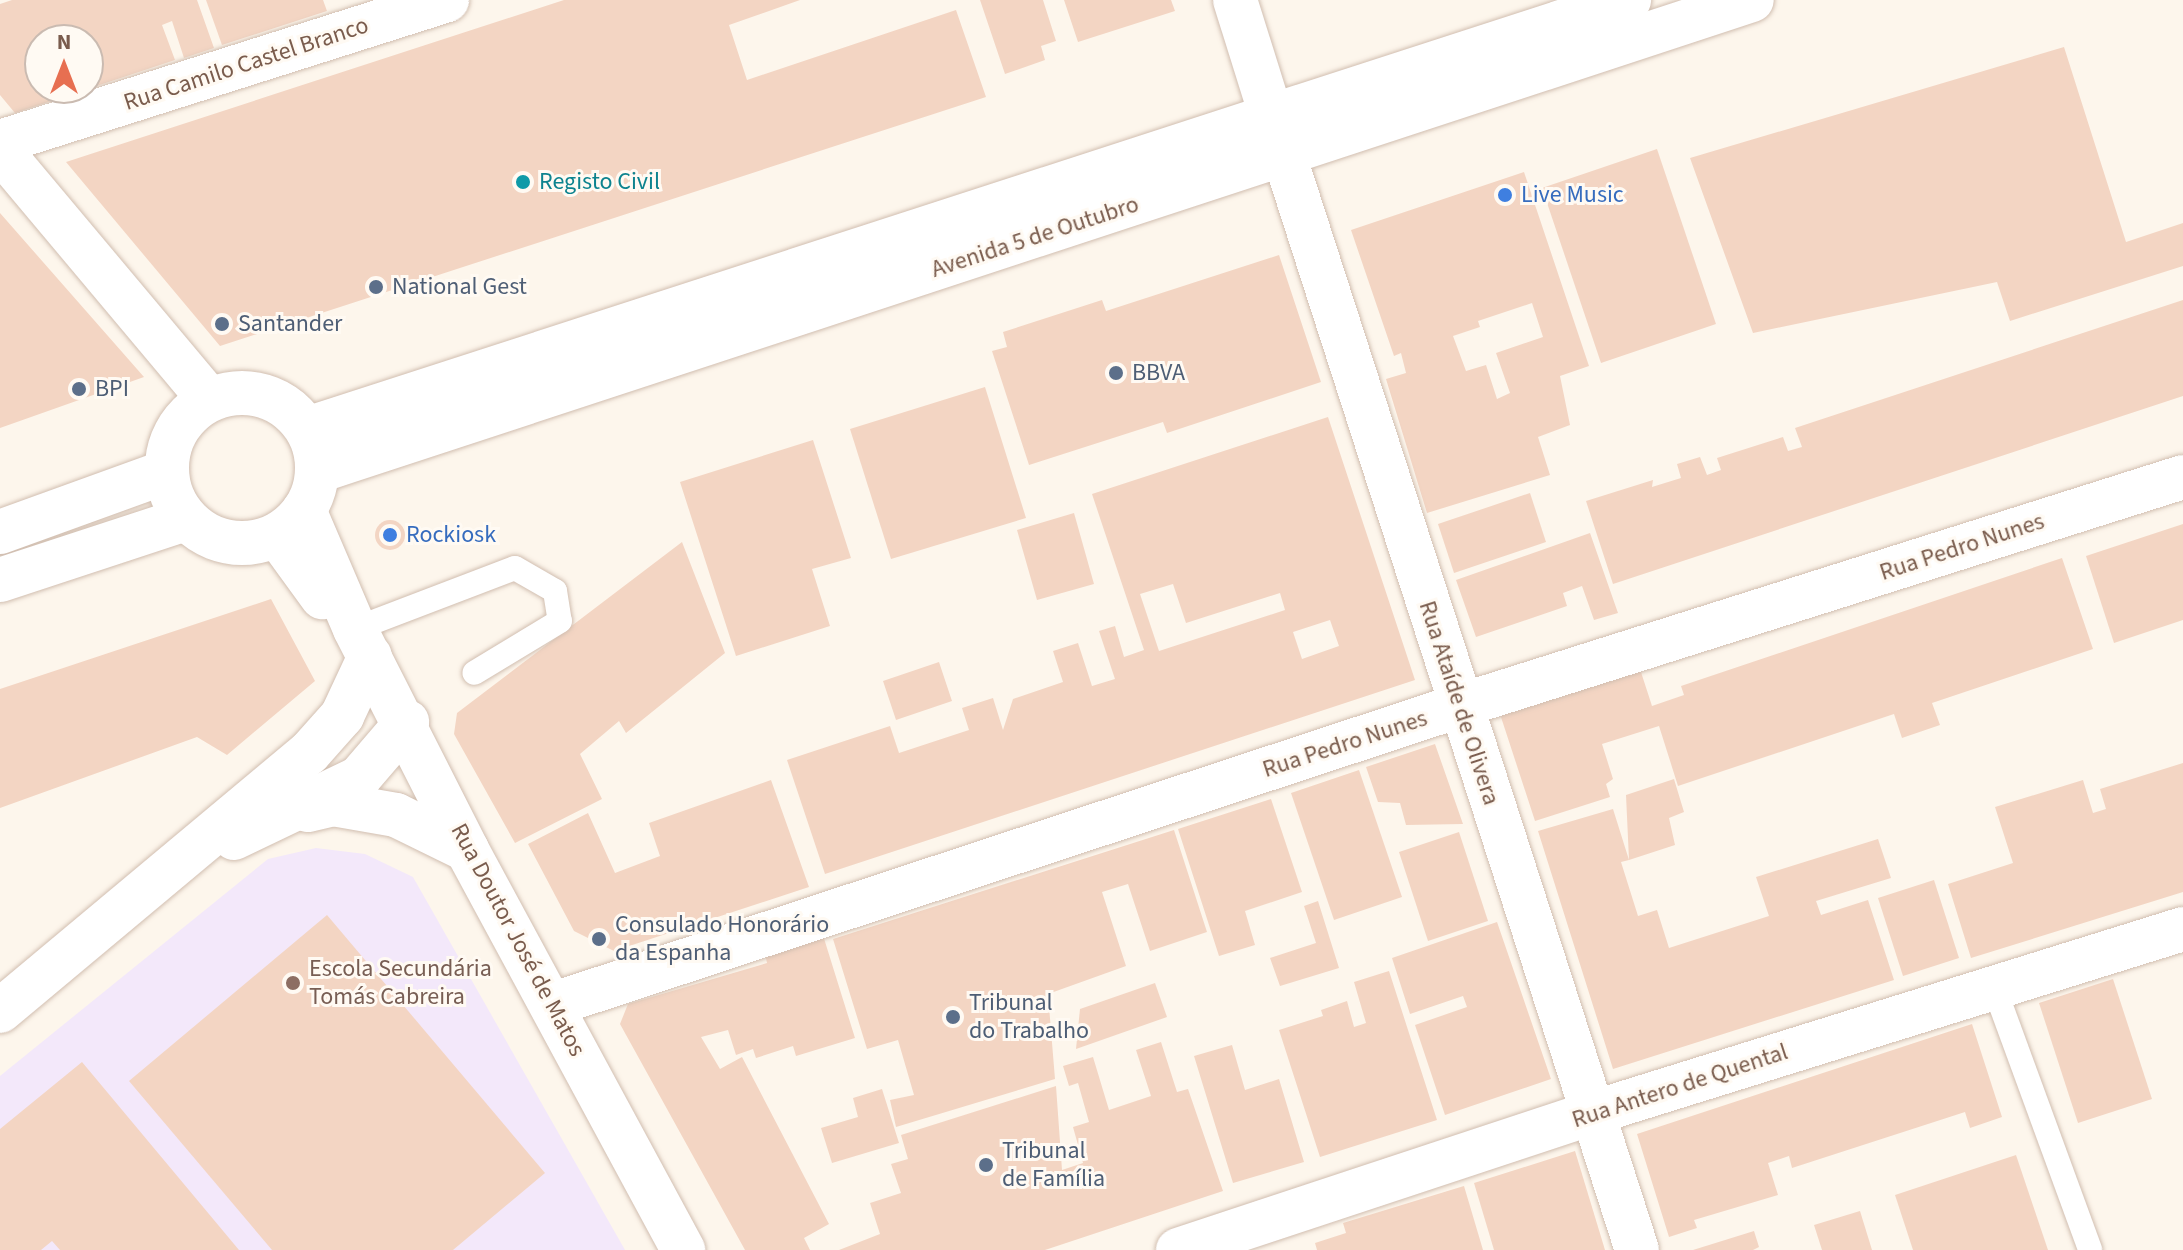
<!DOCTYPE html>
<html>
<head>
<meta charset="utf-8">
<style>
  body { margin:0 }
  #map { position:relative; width:2183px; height:1250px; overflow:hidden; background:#fdf6ec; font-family:"Source Sans 3",sans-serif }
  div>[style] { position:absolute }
  .education>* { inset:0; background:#f3e8fa }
  .building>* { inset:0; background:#f3d5c3 }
  .round { border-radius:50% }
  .roads { filter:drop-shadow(0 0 2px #d1beb0) drop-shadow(0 0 2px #d1beb0) }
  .service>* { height:24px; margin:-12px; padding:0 12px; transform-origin:12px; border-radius:12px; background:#fff }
  .minor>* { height:44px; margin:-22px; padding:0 22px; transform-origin:22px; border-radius:22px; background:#fff }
  .tertiary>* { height:44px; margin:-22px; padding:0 22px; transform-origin:22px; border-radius:22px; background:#fff }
  .secondary>* { height:44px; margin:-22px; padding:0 22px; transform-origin:22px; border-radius:22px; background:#fff }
  .secondary>.ring { margin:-22px; padding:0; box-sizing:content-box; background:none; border:44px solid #fff; border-radius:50% }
  .dots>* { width:22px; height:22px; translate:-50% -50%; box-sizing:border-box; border:4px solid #fffaf3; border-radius:50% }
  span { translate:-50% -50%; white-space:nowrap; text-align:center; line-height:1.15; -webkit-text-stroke:6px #fffaf3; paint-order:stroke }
  .street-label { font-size:24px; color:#7a5c4d }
  .culture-label { font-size:24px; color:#0d838f }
  .left { translate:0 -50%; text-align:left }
  .shop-label { font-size:24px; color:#366cbe }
  .service-label { font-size:24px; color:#4e5e75 }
  .education-label { font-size:24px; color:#785e54 }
  .north { position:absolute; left:24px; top:24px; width:80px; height:80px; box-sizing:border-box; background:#fffaf3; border:2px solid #cabbb1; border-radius:50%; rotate:0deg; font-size:22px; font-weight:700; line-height:32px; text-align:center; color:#7a5c4d }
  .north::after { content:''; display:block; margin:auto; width:28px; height:36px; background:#e76f51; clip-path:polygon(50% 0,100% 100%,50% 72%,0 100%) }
</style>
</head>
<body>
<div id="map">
  <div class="education">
    <div style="clip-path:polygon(316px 848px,365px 854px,413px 877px,625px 1250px,0 1250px,0 1076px,268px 859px)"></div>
  </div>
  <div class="building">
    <div style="clip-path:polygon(evenodd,12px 0,197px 0,214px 48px,184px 58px,172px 21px,162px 25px,175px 60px,15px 113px,0 95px,0 4px,12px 0,40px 40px,88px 40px,88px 88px,40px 88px,40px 40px)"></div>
    <div style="clip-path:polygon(206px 0,323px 0,327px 11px,222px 45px)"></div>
    <div style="clip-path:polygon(564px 0,800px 0,729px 25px,747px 80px,956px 10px,986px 97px,220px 346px,66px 162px)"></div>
    <div style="clip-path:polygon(980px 0,1043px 0,1056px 41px,1041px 46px,1045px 60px,1005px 74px)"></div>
    <div style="clip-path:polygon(1064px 0,1171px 0,1175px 11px,1078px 42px)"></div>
    <div style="clip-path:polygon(2064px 47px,2126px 242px,2183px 223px,2183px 266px,2010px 321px,1997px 282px,1753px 333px,1690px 158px)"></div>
    <div style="clip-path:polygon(1657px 149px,1716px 324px,1601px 363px,1542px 188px)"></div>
    <div style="clip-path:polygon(evenodd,1524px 172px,1589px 366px,1560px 376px,1570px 425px,1538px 437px,1550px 475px,1427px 513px,1386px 379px,1406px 373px,1401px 353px,1394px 356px,1351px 230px,1524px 172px,1532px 303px,1543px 337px,1496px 353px,1510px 393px,1497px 399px,1486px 365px,1466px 371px,1453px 336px,1480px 327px,1478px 321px,1532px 303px)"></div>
    <div style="clip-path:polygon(0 213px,43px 262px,144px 377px,0 428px)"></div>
    <div style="clip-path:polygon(1279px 255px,1321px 382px,1167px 433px,1163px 422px,1029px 465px,992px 351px,1007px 347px,1003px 332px,1102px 300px,1106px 311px)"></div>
    <div style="clip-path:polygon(2183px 300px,2183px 396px,1613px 584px,1586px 501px,1653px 480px,1652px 487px,1681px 478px,1677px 464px,1700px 457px,1707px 475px,1721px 470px,1717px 458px,1783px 437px,1788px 451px,1802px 447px,1795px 428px)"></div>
    <div style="clip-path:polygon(985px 387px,1026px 518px,891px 559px,850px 429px)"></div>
    <div style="clip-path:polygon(evenodd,1328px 417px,1415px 680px,825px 874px,787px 760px,890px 726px,899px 753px,969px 730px,962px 708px,993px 698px,1003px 730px,1013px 699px,1063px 682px,1053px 651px,1078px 643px,1092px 686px,1115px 679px,1099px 631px,1115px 626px,1124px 657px,1144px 650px,1092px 494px,1328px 417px,1173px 584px,1186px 623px,1280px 593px,1285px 610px,1159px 651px,1140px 594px,1173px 584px,1328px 417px,1330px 620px,1339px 646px,1302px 659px,1293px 632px,1330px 620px)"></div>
    <div style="clip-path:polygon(813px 440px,851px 558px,812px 569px,830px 626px,736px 656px,680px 482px)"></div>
    <div style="clip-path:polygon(1530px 493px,1546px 542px,1454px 573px,1438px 524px)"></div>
    <div style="clip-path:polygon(1074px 513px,1094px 584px,1037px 600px,1017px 530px)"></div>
    <div class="round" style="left:375px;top:520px;width:30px;height:30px"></div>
    <div style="clip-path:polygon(2183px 524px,2183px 620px,2114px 643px,2086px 556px)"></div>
    <div style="clip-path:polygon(1590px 533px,1618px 613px,1594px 620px,1582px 586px,1563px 593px,1567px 606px,1476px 637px,1456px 580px)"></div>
    <div style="clip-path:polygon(682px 542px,725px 653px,626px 733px,619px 721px,580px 754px,602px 799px,515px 843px,454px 734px,457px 713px)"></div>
    <div style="clip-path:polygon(2062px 558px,2093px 649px,1932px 703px,1940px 725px,1902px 738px,1894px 714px,1678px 786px,1659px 726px,1602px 744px,1613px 779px,1606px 784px,1610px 797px,1535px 821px,1500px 714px,1640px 669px,1652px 706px,1684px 695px,1681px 686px)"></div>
    <div style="clip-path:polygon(271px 599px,315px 681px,227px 755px,197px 737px,0 808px,0 689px)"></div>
    <div style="clip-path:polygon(939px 662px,952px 701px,896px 720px,883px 681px)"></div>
    <div style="clip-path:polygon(1435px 744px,1463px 824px,1406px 825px,1400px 803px,1378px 802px,1366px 767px)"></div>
    <div style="clip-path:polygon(2183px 763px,2183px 892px,1971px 958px,1948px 884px,2013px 863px,1995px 807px,2083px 780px,2093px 813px,2106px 809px,2100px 789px)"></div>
    <div style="clip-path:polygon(1359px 770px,1402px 897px,1334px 920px,1291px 793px)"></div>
    <div style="clip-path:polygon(1674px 779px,1684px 812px,1669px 818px,1675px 845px,1629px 860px,1621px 862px,1638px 916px,1657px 910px,1669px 948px,1769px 916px,1756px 877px,1878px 839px,1891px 878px,1816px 901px,1821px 915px,1868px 900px,1894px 980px,1613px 1069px,1538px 831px,1613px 809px,1629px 860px,1626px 795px)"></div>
    <div style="clip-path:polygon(771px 780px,809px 887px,614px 951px,574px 931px,528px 844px,588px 813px,615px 873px,660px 856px,649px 823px)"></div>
    <div style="clip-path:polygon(1271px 799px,1302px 892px,1245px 911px,1255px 945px,1219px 956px,1178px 829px)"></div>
    <div style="clip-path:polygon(1174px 830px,1207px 932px,1150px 951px,1128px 884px,1102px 892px,1126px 966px,1048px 994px,1055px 1079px,896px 1127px,890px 1100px,914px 1095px,898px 1040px,867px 1049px,833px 939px)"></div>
    <div style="clip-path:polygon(1459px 832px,1488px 921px,1428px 941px,1399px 852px)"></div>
    <div style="clip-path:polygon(1934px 880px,1959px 958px,1903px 976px,1878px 898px)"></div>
    <div style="clip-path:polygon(1318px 901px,1339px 968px,1280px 986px,1270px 958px,1316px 943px,1304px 906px)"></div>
    <div style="clip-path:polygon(327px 915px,545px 1173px,453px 1250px,272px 1250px,129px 1081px)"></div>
    <div style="clip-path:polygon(1497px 922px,1551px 1079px,1445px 1115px,1415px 1025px,1467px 1007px,1463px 996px,1410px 1014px,1392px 958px)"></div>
    <div style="clip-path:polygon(822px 932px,855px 1038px,796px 1056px,793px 1046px,756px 1058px,753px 1049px,736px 1055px,728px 1030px,701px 1037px,720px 1069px,742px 1057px,829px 1224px,804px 1238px,810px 1250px,745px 1250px,620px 1024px,628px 1004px,767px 963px,764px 949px)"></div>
    <div style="clip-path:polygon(1389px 971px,1437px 1120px,1320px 1157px,1279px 1030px,1323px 1016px,1321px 1010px,1347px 1001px,1354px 1027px,1366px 1023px,1354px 982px)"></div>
    <div style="clip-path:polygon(2113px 979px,2152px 1099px,2078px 1123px,2039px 1003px)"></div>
    <div style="clip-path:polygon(1155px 983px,1167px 1017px,1076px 1049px,1080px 1009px)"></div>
    <div style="clip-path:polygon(1972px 1024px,2002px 1117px,1970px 1128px,1965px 1112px,1792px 1168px,1789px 1156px,1768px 1163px,1778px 1195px,1694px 1220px,1697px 1228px,1669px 1237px,1637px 1134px)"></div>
    <div style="clip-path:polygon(1161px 1042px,1177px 1092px,1188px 1089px,1223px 1191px,1045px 1250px,839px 1250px,880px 1234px,870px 1203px,901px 1193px,891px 1164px,908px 1159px,901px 1135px,1056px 1086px,1062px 1170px,1083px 1163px,1073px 1127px,1089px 1122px,1078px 1083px,1069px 1086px,1063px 1066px,1093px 1057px,1109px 1110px,1151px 1096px,1136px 1050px)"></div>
    <div style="clip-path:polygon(1232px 1045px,1245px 1090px,1279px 1079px,1304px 1162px,1233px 1183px,1194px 1056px)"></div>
    <div style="clip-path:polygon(82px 1062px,239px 1250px,60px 1250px,52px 1241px,41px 1250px,0 1250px,0 1129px)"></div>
    <div style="clip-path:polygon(882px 1089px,899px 1143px,832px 1163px,821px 1128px,858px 1117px,853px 1098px)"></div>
    <div style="clip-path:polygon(1575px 1151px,1605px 1250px,1494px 1250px,1474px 1183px)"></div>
    <div style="clip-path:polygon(2016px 1155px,2048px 1250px,1913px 1250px,1895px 1195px)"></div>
    <div style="clip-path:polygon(1464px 1186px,1483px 1250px,1317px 1250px,1315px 1243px,1346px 1233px,1343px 1223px)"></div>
    <div style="clip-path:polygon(1860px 1211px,1872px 1250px,1822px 1250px,1814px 1225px)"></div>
    <div style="clip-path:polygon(1754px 1231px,1759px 1247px,1753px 1250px,1693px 1250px)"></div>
  </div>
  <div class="roads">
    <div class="service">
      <div style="left:355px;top:629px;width:171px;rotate:-20.9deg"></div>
      <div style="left:515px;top:568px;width:46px;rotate:29.9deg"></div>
      <div style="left:555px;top:591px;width:30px;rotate:81deg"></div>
      <div style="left:560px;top:621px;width:100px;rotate:148.8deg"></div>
      <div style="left:1994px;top:987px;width:280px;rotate:69.9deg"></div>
    </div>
    <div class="minor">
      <div style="left:0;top:142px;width:469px;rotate:-17.6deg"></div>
      <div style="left:1284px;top:155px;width:1150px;rotate:72.13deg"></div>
      <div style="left:308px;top:810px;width:26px;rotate:-13deg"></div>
      <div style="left:333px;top:804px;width:64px;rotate:9.9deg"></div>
      <div style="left:396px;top:815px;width:79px;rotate:26.2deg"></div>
      <div style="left:234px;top:838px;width:139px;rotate:-25.6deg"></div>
      <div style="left:359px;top:778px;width:74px;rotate:-49.4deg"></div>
      <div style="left:554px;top:1004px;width:953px;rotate:-18.23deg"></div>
      <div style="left:1459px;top:706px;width:759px;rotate:-17.55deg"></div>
      <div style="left:0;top:1011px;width:403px;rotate:-39.9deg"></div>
      <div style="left:309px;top:753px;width:50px;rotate:-48.3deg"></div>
      <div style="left:342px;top:716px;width:66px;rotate:-65deg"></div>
      <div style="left:1178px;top:1250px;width:436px;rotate:-18.3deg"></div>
      <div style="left:1592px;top:1113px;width:619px;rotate:-17.29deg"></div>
    </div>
    <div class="tertiary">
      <div style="left:1235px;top:0;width:160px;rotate:72.6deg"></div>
      <div style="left:304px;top:510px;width:129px;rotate:66.8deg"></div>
      <div style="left:355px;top:629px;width:248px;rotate:63.1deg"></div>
      <div style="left:467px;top:850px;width:455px;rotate:61.6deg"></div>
      <div style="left:277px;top:535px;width:77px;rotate:54deg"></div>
    </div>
    <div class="secondary">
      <div style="left:0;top:150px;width:325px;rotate:50deg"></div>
      <div class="ring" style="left:167px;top:393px;width:106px;height:106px"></div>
      <div style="left:307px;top:429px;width:1390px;rotate:-17.98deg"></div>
      <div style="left:318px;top:471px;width:1509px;rotate:-18.18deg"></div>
      <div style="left:0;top:532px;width:177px;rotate:-19.9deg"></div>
      <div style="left:0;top:580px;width:195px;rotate:-18.2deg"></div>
    </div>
  </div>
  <div class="dots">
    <div style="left:523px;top:182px;background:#0f9aa8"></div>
    <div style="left:1505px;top:195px;background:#3f7fe0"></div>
    <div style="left:376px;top:287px;background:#5c6f8a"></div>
    <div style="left:222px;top:324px;background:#5c6f8a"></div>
    <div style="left:1116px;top:373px;background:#5c6f8a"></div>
    <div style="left:79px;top:389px;background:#5c6f8a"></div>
    <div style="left:390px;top:535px;background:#3f7fe0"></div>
    <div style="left:599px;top:939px;background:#5c6f8a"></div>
    <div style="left:293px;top:983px;background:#8d6e63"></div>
    <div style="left:953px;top:1017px;background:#5c6f8a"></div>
    <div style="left:986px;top:1165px;background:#5c6f8a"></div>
  </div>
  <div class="street-label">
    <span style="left:246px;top:64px;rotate:-18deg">Rua Camilo Castel Branco</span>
    <span style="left:1035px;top:237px;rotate:-18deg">Avenida 5 de Outubro</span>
    <span style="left:1962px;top:547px;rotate:-18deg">Rua Pedro Nunes</span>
    <span style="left:1459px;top:703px;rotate:72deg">Rua Ataíde de Olivera</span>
    <span style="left:1345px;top:744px;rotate:-18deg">Rua Pedro Nunes</span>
    <span style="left:518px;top:940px;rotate:62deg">Rua Doutor José de Matos</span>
    <span style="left:1680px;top:1086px;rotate:-18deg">Rua Antero de Quental</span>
  </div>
  <div class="culture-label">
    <span class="left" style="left:539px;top:182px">Registo Civil</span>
  </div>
  <div class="shop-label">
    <span class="left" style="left:1521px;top:195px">Live Music</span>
    <span class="left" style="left:406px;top:535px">Rockiosk</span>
  </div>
  <div class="service-label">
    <span class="left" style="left:392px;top:287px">National Gest</span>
    <span class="left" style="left:238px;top:324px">Santander</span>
    <span class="left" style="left:1132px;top:373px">BBVA</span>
    <span class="left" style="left:95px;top:389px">BPI</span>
    <span class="left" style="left:615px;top:939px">Consulado Honorário<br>da Espanha</span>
    <span class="left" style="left:969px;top:1017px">Tribunal<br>do Trabalho</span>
    <span class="left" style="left:1002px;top:1165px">Tribunal<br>de Família</span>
  </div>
  <div class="education-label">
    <span class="left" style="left:309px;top:983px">Escola Secundária<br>Tomás Cabreira</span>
  </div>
  <div class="north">N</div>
</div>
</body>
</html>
